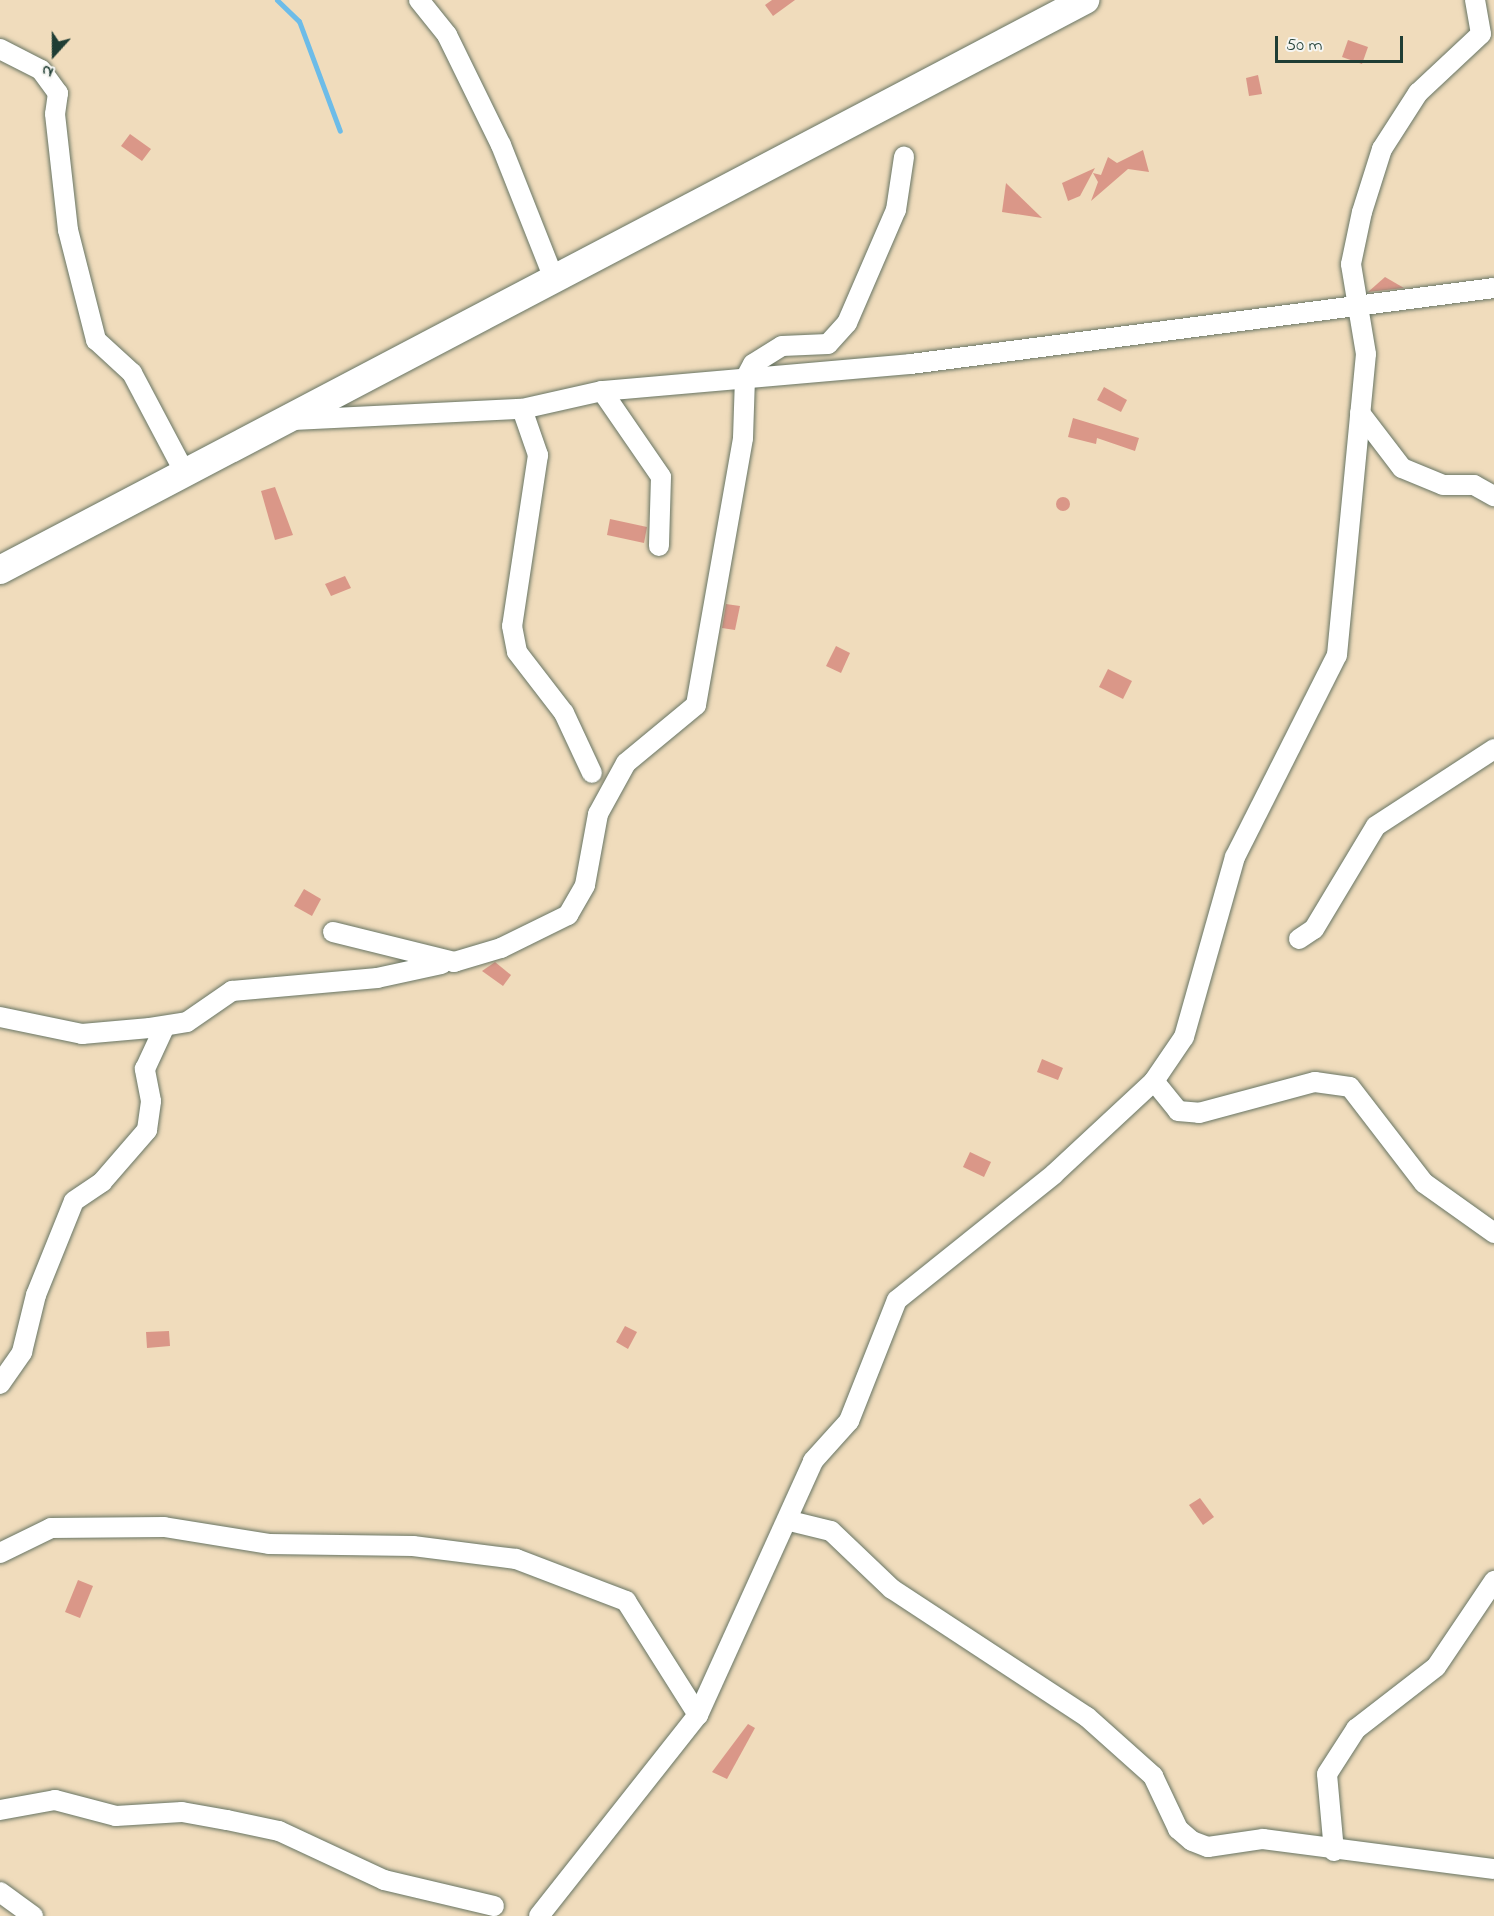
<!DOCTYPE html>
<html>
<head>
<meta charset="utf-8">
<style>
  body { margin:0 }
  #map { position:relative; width:1494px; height:1916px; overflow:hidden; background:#f0dcbc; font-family:"Indie Flower",sans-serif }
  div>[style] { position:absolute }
  .stream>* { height:5px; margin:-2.5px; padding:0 2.5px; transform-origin:2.5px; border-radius:2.5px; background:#6dbce8 }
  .building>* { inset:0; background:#da9788 }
  .round { border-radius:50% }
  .roads { filter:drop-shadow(0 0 2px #687564) drop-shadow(0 0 2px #687564) }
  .minor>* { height:20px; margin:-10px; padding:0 10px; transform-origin:10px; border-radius:10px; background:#fff }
  .secondary>* { height:28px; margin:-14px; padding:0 14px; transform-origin:14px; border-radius:14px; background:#fff }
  span { translate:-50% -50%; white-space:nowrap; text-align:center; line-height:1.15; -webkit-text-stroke:4.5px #f6f6f2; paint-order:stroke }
  .north { position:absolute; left:24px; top:24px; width:60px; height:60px; -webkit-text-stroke:4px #f6f6f2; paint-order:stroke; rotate:201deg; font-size:16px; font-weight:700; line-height:24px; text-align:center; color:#1f3d34 }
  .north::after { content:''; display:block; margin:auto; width:21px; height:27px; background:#1f3d34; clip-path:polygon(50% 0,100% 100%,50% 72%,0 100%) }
  .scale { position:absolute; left:1275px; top:36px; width:128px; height:27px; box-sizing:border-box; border:3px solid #1f3d34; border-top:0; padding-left:8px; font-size:18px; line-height:21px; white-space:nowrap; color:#1f3d34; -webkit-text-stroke:4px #f6f6f2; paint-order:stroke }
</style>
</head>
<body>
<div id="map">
  <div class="stream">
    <div style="left:277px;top:0;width:30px;rotate:44deg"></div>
    <div style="left:299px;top:21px;width:117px;rotate:69.6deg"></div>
  </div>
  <div class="building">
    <div style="clip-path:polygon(772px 0,795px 0,773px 16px,765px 5px)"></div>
    <div style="clip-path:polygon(1348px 40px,1368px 47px,1362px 64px,1342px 57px)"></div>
    <div style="clip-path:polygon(1258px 75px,1262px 94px,1249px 96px,1246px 78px)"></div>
    <div style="clip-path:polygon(130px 134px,151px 149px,142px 161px,121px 146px)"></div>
    <div style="clip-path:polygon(1143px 150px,1149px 172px,1128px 169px,1091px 201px,1098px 182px,1093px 173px,1101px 175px,1108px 157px,1117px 163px)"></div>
    <div style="clip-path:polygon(1095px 168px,1080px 196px,1068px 201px,1062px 183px)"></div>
    <div style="clip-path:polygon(1006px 183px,1042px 218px,1002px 212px)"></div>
    <div style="clip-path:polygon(1385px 277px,1404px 288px,1368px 292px)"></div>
    <div style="clip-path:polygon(1104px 387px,1127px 400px,1121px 412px,1097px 400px)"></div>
    <div style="clip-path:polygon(1073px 418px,1139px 438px,1135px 451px,1097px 438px,1096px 444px,1068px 437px)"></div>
    <div style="clip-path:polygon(275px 487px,293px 535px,275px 540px,261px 491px)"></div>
    <div class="round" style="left:1056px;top:497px;width:14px;height:14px"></div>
    <div style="clip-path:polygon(610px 519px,647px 527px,644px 543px,607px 535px)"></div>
    <div style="clip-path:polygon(345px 576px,351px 588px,331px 596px,325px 584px)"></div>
    <div style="clip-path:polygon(726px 604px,740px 606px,735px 630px,722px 628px)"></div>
    <div style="clip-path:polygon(836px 646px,850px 653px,841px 673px,826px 666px)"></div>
    <div style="clip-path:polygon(1108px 669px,1132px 681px,1123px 699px,1099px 687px)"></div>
    <div style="clip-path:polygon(304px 889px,321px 899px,312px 916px,294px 906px)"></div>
    <div style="clip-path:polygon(495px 962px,511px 975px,503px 986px,482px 971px)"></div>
    <div style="clip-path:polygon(1042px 1059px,1063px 1068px,1058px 1080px,1037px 1072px)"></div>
    <div style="clip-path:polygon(970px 1152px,991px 1162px,984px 1177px,963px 1167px)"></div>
    <div style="clip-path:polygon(625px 1326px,637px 1332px,628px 1349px,616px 1342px)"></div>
    <div style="clip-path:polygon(169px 1331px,170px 1346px,147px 1348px,146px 1332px)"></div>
    <div style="clip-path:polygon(1200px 1498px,1214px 1517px,1203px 1525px,1189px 1505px)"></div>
    <div style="clip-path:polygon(78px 1580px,93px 1586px,80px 1618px,65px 1612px)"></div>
    <div style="clip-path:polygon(748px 1724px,755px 1728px,727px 1779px,712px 1772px)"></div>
  </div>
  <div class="roads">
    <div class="minor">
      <div style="left:419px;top:0;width:45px;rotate:51.3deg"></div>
      <div style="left:447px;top:35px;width:123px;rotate:63.9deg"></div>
      <div style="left:501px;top:145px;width:144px;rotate:68.4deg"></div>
      <div style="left:0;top:49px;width:46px;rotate:27.1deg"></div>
      <div style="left:41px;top:70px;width:29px;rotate:54deg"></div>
      <div style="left:58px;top:93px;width:21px;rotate:98deg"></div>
      <div style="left:55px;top:114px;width:117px;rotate:83.6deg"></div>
      <div style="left:68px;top:230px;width:114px;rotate:75.7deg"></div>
      <div style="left:96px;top:340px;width:49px;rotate:42.5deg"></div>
      <div style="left:132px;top:373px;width:113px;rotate:62.1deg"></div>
      <div style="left:602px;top:391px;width:104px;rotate:55.5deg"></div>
      <div style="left:661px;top:477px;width:69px;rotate:91.7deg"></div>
      <div style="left:522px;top:409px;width:49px;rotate:70.8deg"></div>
      <div style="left:538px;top:455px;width:173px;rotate:98.6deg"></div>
      <div style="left:512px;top:626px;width:26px;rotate:79deg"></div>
      <div style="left:517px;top:652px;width:77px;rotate:52.4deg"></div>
      <div style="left:564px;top:713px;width:66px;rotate:65deg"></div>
      <div style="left:1360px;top:413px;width:69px;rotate:52.6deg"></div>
      <div style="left:1402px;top:468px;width:44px;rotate:22.5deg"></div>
      <div style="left:1443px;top:485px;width:31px"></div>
      <div style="left:1474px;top:485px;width:23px;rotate:29deg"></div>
      <div style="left:293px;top:420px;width:229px;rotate:-2.8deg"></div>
      <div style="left:522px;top:409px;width:82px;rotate:-12.7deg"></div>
      <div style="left:602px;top:391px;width:310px;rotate:-5deg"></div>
      <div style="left:911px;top:364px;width:588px;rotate:-7.43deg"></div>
      <div style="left:333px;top:932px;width:125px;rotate:13.9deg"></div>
      <div style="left:454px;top:962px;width:49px;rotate:-16.6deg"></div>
      <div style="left:501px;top:948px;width:75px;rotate:-26.2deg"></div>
      <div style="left:568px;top:915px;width:34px;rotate:-60deg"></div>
      <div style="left:585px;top:885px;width:72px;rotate:-79.6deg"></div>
      <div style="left:598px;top:814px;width:58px;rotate:-61.2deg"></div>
      <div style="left:626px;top:763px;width:91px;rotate:-39.6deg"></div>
      <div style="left:696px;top:705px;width:271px;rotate:-80deg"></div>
      <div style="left:743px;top:438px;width:59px;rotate:-88.1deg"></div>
      <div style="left:745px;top:379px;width:17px;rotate:-62deg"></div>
      <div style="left:753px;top:364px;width:34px;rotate:-32deg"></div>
      <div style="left:782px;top:346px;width:46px;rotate:-2.5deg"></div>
      <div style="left:828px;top:344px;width:28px;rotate:-48deg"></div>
      <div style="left:847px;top:323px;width:123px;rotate:-66.6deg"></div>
      <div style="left:896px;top:210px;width:54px;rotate:-81.4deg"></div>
      <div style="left:1299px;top:939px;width:18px;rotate:-34deg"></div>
      <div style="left:1314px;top:929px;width:120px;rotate:-59deg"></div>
      <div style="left:1376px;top:826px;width:141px;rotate:-33.1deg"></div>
      <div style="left:0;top:1017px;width:84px;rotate:11.7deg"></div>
      <div style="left:82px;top:1034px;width:68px;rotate:-5deg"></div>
      <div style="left:150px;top:1028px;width:37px;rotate:-9deg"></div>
      <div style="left:187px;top:1022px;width:55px;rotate:-34.6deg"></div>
      <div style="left:232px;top:991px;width:146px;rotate:-5.1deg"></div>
      <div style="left:377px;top:978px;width:66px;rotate:-12.2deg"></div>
      <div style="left:1154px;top:1081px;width:38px;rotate:51deg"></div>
      <div style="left:1178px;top:1111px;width:21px;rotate:5deg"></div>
      <div style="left:1199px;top:1113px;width:120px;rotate:-15deg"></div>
      <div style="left:1315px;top:1082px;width:35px;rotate:8deg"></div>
      <div style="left:1350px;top:1087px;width:121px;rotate:52.4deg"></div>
      <div style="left:1424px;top:1183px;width:86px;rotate:35.5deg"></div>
      <div style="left:0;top:1384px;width:39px;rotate:-55deg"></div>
      <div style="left:22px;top:1352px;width:59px;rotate:-76.2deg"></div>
      <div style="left:36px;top:1295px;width:101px;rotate:-68deg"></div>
      <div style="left:74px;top:1201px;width:34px;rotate:-34deg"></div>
      <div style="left:102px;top:1182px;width:69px;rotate:-49.1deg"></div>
      <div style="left:147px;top:1130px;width:29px;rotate:-82deg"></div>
      <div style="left:151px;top:1101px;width:33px;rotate:-101deg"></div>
      <div style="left:145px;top:1069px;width:47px;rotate:-65.1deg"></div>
      <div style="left:790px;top:1521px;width:42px;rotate:13.7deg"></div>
      <div style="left:831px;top:1531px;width:84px;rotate:43.6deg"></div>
      <div style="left:892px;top:1589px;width:233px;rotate:33.3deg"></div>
      <div style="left:1087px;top:1717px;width:89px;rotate:41.8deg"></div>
      <div style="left:1153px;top:1776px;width:59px;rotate:64.7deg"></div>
      <div style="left:1178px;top:1829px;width:18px;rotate:41deg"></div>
      <div style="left:1192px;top:1841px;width:17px;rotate:21deg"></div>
      <div style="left:1208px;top:1847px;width:56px;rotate:-8.3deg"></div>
      <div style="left:1263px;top:1839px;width:233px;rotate:7.4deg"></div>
      <div style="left:0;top:1553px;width:57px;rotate:-26.1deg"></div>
      <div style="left:51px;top:1528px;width:113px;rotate:-0.5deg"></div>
      <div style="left:164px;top:1527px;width:106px;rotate:9.2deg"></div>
      <div style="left:269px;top:1544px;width:144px;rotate:0.8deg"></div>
      <div style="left:413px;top:1546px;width:104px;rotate:7.2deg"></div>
      <div style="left:516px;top:1559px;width:118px;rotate:20.9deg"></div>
      <div style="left:626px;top:1601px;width:135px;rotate:57.7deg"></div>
      <div style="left:0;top:1810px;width:56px;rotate:-10.3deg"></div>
      <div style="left:55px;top:1800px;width:63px;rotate:14.7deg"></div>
      <div style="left:116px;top:1816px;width:66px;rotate:-3.5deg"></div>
      <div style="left:182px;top:1812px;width:46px;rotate:10.1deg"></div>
      <div style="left:227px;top:1820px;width:53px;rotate:11.9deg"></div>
      <div style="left:279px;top:1831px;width:116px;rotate:25deg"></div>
      <div style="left:384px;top:1880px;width:113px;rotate:13.3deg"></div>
      <div style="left:1334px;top:1851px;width:77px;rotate:-95.2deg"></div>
      <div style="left:1327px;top:1774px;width:54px;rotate:-57.2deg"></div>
      <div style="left:1356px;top:1729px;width:101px;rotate:-37.8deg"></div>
      <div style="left:1436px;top:1667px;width:104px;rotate:-56deg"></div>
      <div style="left:0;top:1892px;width:41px;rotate:36deg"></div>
      <div style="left:539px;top:1916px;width:256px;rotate:-51.7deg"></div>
      <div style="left:698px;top:1715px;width:279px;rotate:-65.6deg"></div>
      <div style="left:813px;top:1461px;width:54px;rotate:-48deg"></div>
      <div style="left:849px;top:1421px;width:130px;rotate:-68.4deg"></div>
      <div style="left:897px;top:1300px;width:201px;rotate:-38.7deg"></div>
      <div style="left:1054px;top:1174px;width:137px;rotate:-42.9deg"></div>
      <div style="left:1154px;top:1081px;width:53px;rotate:-55.7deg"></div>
      <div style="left:1184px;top:1037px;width:187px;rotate:-74.2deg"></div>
      <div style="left:1235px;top:857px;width:226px;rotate:-63.2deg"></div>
      <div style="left:1337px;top:655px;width:302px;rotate:-84.5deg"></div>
      <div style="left:1366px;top:354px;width:91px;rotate:-99.5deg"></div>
      <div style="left:1351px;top:264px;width:53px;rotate:-78.1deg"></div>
      <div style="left:1362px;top:212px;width:66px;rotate:-72.4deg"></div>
      <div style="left:1382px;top:149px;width:67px;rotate:-57.3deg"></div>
      <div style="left:1418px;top:93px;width:86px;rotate:-43.1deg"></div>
      <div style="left:1481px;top:34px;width:35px;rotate:-100deg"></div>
    </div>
    <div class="secondary">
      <div style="left:0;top:570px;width:1226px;rotate:-27.71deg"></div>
    </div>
  </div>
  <div class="north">N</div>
  <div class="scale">50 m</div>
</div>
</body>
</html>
